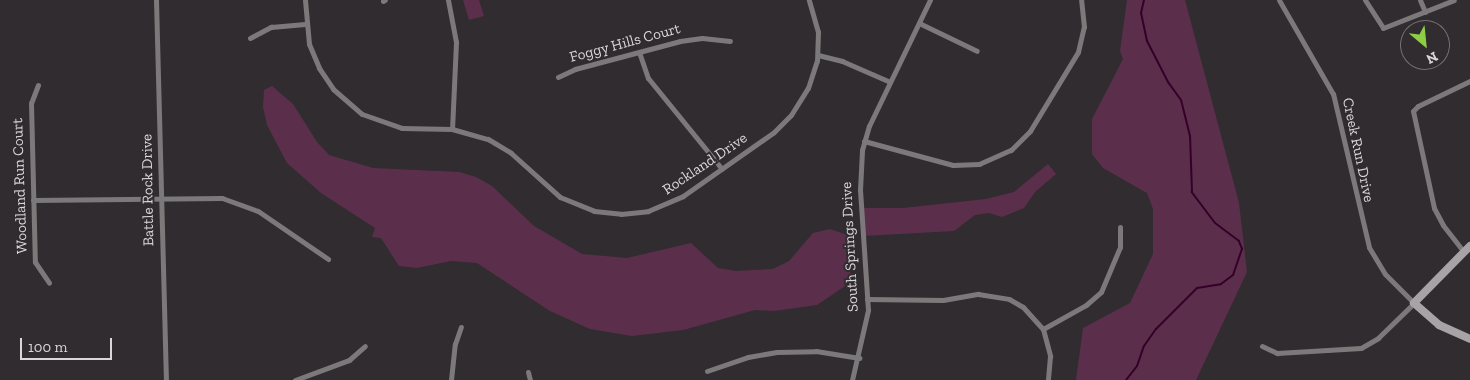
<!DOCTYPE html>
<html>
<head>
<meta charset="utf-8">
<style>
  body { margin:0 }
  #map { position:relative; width:1470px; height:380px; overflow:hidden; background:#312c2f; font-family:"Zilla Slab",serif }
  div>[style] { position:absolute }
  .green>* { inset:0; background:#5b2f4c }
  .stream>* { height:2px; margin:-1px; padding:0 1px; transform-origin:1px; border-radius:1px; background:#350028 }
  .street>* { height:5px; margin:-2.5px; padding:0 2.5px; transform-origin:2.5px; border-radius:2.5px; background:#7c797a }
  .secondary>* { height:8px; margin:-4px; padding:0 4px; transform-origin:4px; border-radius:4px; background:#a8a3a6 }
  span { translate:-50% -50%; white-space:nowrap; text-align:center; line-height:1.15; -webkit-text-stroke:4px #312c2f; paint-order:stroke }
  .street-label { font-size:15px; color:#dbd7d9 }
  .north { position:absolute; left:1400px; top:20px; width:50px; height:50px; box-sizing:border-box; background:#312c2f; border:1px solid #757073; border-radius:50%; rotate:152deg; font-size:14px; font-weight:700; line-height:20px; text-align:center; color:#dbd7d9 }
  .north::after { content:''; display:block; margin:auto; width:18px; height:22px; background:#8dce44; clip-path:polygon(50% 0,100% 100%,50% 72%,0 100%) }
  .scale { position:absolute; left:20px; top:338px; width:92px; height:22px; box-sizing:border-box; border:2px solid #dbd7d9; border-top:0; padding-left:6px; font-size:15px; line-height:18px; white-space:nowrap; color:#dbd7d9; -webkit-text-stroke:4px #312c2f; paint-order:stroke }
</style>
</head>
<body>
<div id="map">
  <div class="green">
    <div style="clip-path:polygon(463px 0,479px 0,484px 16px,469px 20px)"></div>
    <div style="clip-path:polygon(1127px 0,1185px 0,1239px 203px,1247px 272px,1196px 380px,1076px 380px,1083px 328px,1130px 303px,1153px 254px,1153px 209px,1147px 193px,1103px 168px,1092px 154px,1092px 119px,1123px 59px,1120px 51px)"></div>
    <div style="clip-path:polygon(272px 86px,293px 104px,317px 142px,329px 155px,373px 168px,459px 172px,476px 177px,492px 186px,534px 226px,582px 254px,627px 258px,691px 243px,718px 268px,736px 271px,773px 269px,789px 261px,813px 233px,830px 229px,847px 235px,851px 282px,817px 305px,774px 311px,755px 310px,683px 330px,632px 336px,590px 329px,550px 311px,477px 263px,451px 261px,417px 268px,399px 266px,381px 238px,372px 237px,375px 228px,321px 193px,287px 163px,267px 125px,263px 107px,264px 90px)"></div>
    <div style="clip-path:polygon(1048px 164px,1056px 174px,1035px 192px,1024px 208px,1002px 217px,989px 213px,975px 215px,954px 231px,863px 236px,861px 208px,903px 208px,986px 199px,1014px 192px)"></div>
  </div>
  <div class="stream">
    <div style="left:1126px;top:380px;width:18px;rotate:-52deg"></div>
    <div style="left:1137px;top:366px;width:21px;rotate:-71deg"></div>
    <div style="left:1144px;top:346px;width:21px;rotate:-55deg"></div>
    <div style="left:1156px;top:329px;width:58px;rotate:-45deg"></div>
    <div style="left:1197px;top:288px;width:24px;rotate:-9deg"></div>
    <div style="left:1221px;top:284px;width:15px;rotate:-37deg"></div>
    <div style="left:1233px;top:275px;width:28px;rotate:-71deg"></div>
    <div style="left:1242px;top:249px;width:9px;rotate:-111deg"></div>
    <div style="left:1239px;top:241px;width:30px;rotate:-143deg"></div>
    <div style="left:1215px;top:223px;width:39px;rotate:-127deg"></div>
    <div style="left:1192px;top:192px;width:56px;rotate:-92deg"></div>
    <div style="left:1190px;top:136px;width:37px;rotate:-104deg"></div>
    <div style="left:1181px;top:100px;width:22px;rotate:-126deg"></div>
    <div style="left:1168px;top:82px;width:46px;rotate:-117.1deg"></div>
    <div style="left:1147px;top:41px;width:29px;rotate:-102deg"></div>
    <div style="left:1141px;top:13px;width:13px;rotate:-77deg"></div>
  </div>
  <div class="street">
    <div style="left:156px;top:0;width:380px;rotate:88.5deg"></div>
    <div style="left:305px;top:0;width:44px;rotate:84.8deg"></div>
    <div style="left:309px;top:44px;width:26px;rotate:67deg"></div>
    <div style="left:319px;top:68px;width:25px;rotate:56deg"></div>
    <div style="left:333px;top:89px;width:38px;rotate:41deg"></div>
    <div style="left:362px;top:114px;width:42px;rotate:19.3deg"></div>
    <div style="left:402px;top:128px;width:50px;rotate:1.1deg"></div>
    <div style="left:452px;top:129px;width:37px;rotate:16deg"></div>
    <div style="left:488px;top:139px;width:27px;rotate:31deg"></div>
    <div style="left:511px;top:153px;width:66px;rotate:41.9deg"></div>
    <div style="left:560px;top:197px;width:37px;rotate:22deg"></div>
    <div style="left:594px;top:211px;width:27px;rotate:6deg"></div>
    <div style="left:621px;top:214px;width:27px;rotate:-6deg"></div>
    <div style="left:648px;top:211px;width:38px;rotate:-23deg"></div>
    <div style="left:683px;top:196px;width:111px;rotate:-35.1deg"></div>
    <div style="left:774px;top:132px;width:24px;rotate:-45deg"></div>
    <div style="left:791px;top:115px;width:32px;rotate:-58deg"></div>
    <div style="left:808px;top:88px;width:28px;rotate:-72deg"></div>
    <div style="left:817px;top:61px;width:29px;rotate:-88deg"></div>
    <div style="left:818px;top:32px;width:33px;rotate:-106deg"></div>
    <div style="left:448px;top:0;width:43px;rotate:79.2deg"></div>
    <div style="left:456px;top:42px;width:87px;rotate:92.6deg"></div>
    <div style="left:1365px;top:0;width:33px;rotate:57deg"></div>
    <div style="left:1383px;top:28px;width:76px;rotate:-21.5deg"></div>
    <div style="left:1420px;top:0;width:13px;rotate:67deg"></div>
    <div style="left:383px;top:1px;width:2px;rotate:-27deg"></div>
    <div style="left:919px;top:23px;width:64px;rotate:25.8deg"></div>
    <div style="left:250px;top:38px;width:24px;rotate:-28deg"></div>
    <div style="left:271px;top:27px;width:34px;rotate:-5deg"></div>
    <div style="left:639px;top:52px;width:28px;rotate:71deg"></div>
    <div style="left:648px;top:78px;width:117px;rotate:50.9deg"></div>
    <div style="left:818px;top:55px;width:25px;rotate:14deg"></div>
    <div style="left:842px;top:61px;width:52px;rotate:23.6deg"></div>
    <div style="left:558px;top:77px;width:19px;rotate:-25deg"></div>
    <div style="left:575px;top:69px;width:109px;rotate:-14.9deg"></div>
    <div style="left:680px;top:41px;width:22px;rotate:-8deg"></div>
    <div style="left:702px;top:38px;width:28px;rotate:6deg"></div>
    <div style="left:38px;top:85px;width:19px;rotate:111deg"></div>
    <div style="left:31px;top:103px;width:159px;rotate:88.6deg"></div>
    <div style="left:35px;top:262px;width:25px;rotate:56deg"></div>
    <div style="left:864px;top:141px;width:92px;rotate:15.1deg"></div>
    <div style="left:953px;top:165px;width:26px;rotate:-2deg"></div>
    <div style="left:979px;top:164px;width:35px;rotate:-24deg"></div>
    <div style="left:1011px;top:150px;width:27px;rotate:-45deg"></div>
    <div style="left:1030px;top:131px;width:92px;rotate:-58.7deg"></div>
    <div style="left:1078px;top:52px;width:26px;rotate:-77deg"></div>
    <div style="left:1084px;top:27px;width:27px;rotate:-96deg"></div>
    <div style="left:33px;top:200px;width:189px;rotate:-0.6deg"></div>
    <div style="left:222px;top:198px;width:38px;rotate:20deg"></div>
    <div style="left:258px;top:211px;width:85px;rotate:34.4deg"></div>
    <div style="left:1464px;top:252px;width:34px;rotate:-128deg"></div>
    <div style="left:1443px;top:225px;width:19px;rotate:-118deg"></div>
    <div style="left:1434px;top:208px;width:99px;rotate:-102.2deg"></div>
    <div style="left:1413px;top:111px;width:7px;rotate:-45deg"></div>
    <div style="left:1418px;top:106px;width:58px;rotate:-25.7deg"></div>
    <div style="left:867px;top:299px;width:76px;rotate:0.8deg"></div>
    <div style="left:943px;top:300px;width:36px;rotate:-10deg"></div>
    <div style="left:978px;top:294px;width:31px;rotate:9deg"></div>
    <div style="left:1009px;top:299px;width:16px;rotate:30deg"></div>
    <div style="left:1023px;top:307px;width:30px;rotate:48deg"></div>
    <div style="left:1043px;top:329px;width:28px;rotate:75deg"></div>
    <div style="left:1050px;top:356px;width:24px;rotate:95deg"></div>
    <div style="left:1043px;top:329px;width:49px;rotate:-29.2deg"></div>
    <div style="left:1086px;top:305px;width:20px;rotate:-41deg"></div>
    <div style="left:1101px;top:292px;width:49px;rotate:-67.1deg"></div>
    <div style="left:1120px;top:247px;width:20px;rotate:-90deg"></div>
    <div style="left:1262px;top:346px;width:17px;rotate:25deg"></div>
    <div style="left:1277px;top:353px;width:84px;rotate:-3.4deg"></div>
    <div style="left:1361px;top:348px;width:20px;rotate:-30deg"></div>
    <div style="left:1378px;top:338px;width:50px;rotate:-44.2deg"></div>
    <div style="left:1414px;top:303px;width:41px;rotate:-135deg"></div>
    <div style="left:1385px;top:274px;width:31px;rotate:-121deg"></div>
    <div style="left:1369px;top:247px;width:157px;rotate:-103.2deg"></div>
    <div style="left:1333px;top:94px;width:108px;rotate:-119.9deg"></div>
    <div style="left:707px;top:371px;width:43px;rotate:-18.9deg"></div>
    <div style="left:748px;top:357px;width:29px;rotate:-10deg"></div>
    <div style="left:777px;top:352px;width:39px;rotate:-1deg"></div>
    <div style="left:816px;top:351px;width:44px;rotate:9.2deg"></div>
    <div style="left:528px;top:372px;width:8px;rotate:76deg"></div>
    <div style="left:295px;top:380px;width:58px;rotate:-20.3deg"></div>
    <div style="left:349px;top:360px;width:21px;rotate:-41deg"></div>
    <div style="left:451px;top:380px;width:36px;rotate:-84deg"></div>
    <div style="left:455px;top:344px;width:18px;rotate:-71deg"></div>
    <div style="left:852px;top:380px;width:72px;rotate:-77.1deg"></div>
    <div style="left:868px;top:310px;width:120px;rotate:-93.8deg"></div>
    <div style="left:860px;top:190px;width:40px;rotate:-87.1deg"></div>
    <div style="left:862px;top:150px;width:25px;rotate:-74deg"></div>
    <div style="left:869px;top:126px;width:140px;rotate:-64.2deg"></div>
  </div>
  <div class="secondary">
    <div style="left:1470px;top:246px;width:80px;rotate:134.5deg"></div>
    <div style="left:1414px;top:303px;width:33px;rotate:41deg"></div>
    <div style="left:1439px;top:325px;width:34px;rotate:24deg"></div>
  </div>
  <div class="street-label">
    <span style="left:625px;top:43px;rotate:-15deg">Foggy Hills Court</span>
    <span style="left:1358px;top:150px;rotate:78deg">Creek Run Drive</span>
    <span style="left:705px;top:164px;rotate:-34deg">Rockland Drive</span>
    <span style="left:20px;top:186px;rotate:-92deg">Woodland Run Court</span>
    <span style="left:148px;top:190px;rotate:-91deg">Battle Rock Drive</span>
    <span style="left:850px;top:247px;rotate:-93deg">South Springs Drive</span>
  </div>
  <div class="north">N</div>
  <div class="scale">100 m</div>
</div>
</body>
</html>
